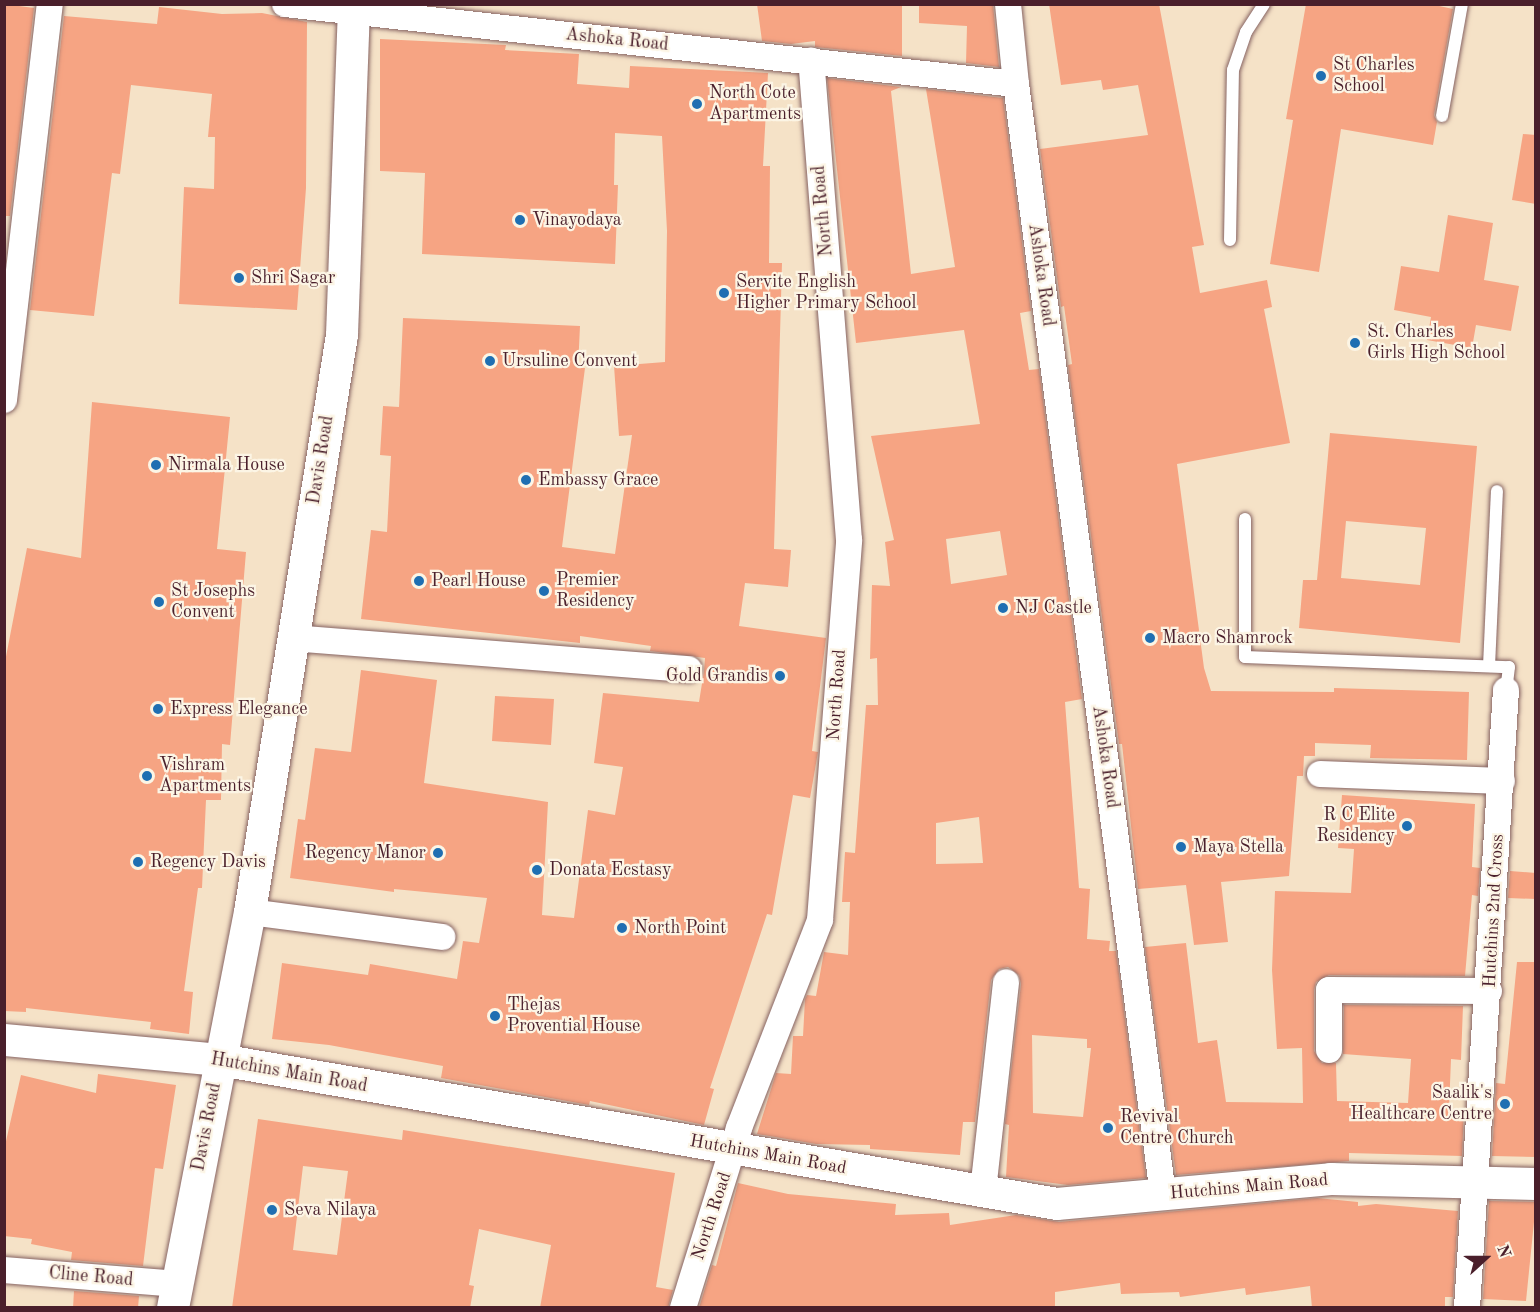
<!DOCTYPE html>
<html>
<head>
<meta charset="utf-8">
<style>
  body { margin:0 }
  #map { position:relative; width:1540px; height:1312px; overflow:hidden; background:#f5e2c7; font-family:"Old Standard TT",serif }
  div>[style] { position:absolute }
  .building>* { inset:0; background:#f6a483 }
  .roads { filter:drop-shadow(0 0 2px #866362) drop-shadow(0 0 2px #866362) }
  .service>* { height:12px; margin:-6px; padding:0 6px; transform-origin:6px; border-radius:6px; background:#fff }
  .minor>* { height:26px; margin:-13px; padding:0 13px; transform-origin:13px; border-radius:13px; background:#fff }
  .tertiary>* { height:32px; margin:-16px; padding:0 16px; transform-origin:16px; border-radius:16px; background:#fff }
  .dots>* { width:16px; height:16px; translate:-50% -50%; box-sizing:border-box; border:3px solid #fcf5e5; border-radius:50% }
  span { translate:-50% -50%; white-space:nowrap; text-align:center; line-height:1.15; -webkit-text-stroke:4.5px #fcf5e5; paint-order:stroke }
  .street-label { font-size:18px; color:#4a1f2b }
  .poi-label { font-size:18px; color:#4a1f2b }
  .left { translate:0 -50%; text-align:left }
  .right { translate:-100% -50%; text-align:right }
  .frame { position:absolute; inset:0; border:6px solid #4a1f2b; pointer-events:none }
  .north { position:absolute; left:1456px; top:1228px; width:60px; height:60px; -webkit-text-stroke:4px #fcf5e5; paint-order:stroke; rotate:69deg; font-size:16px; font-weight:700; line-height:24px; text-align:center; color:#4a1f2b }
  .north::after { content:''; display:block; margin:auto; width:21px; height:27px; background:#4a1f2b; clip-path:polygon(50% 0,100% 100%,50% 72%,0 100%) }
</style>
</head>
<body>
<div id="map">
  <div class="building">
    <div style="clip-path:polygon(4px 4px,34px 8px,10px 216px,4px 216px)"></div>
    <div style="clip-path:polygon(757px 4px,902px 4px,902px 56px,815px 47px,815px 41px,791px 44px,762px 41px)"></div>
    <div style="clip-path:polygon(919px 4px,993px 4px,999px 67px,966px 63px,967px 26px,919px 23px)"></div>
    <div style="clip-path:polygon(1049px 4px,1159px 4px,1204px 245px,1192px 247px,1200px 293px,1267px 280px,1272px 307px,1264px 309px,1290px 443px,1177px 464px,1204px 668px,1211px 691px,1334px 692px,1334px 688px,1469px 692px,1467px 760px,1370px 758px,1371px 745px,1315px 743px,1315px 756px,1304px 756px,1303px 776px,1297px 776px,1289px 876px,1221px 882px,1228px 942px,1194px 945px,1186px 885px,1138px 889px,1122px 744px,1119px 744px,1068px 365px,1072px 364px,1064px 306px,1061px 307px,1040px 149px,1148px 135px,1138px 85px,1103px 90px,1101px 80px,1061px 85px)"></div>
    <div style="clip-path:polygon(1306px 4px,1430px 4px,1453px 9px,1434px 115px,1437px 122px,1433px 145px,1341px 129px,1319px 272px,1270px 264px,1293px 120px,1286px 119px)"></div>
    <div style="clip-path:polygon(159px 7px,222px 14px,262px 13px,307px 22px,306px 188px,297px 310px,179px 304px,184px 187px,214px 189px,215px 137px,208px 137px,212px 94px,131px 85px,120px 174px,112px 173px,94px 316px,30px 310px,64px 16px,157px 24px)"></div>
    <div style="clip-path:polygon(380px 39px,506px 45px,505px 50px,579px 54px,577px 84px,629px 88px,630px 66px,768px 73px,763px 166px,770px 166px,769px 263px,782px 263px,774px 549px,791px 550px,788px 587px,745px 583px,739px 626px,826px 638px,812px 751px,818px 752px,810px 798px,793px 795px,772px 915px,767px 914px,710px 1088px,714px 1089px,704px 1125px,590px 1101px,589px 1105px,441px 1078px,443px 1066px,329px 1045px,272px 1039px,282px 963px,368px 975px,370px 964px,457px 979px,463px 941px,479px 943px,487px 898px,394px 889px,394px 892px,290px 878px,298px 819px,305px 820px,315px 748px,351px 752px,361px 670px,437px 680px,424px 783px,548px 802px,542px 915px,574px 918px,588px 810px,615px 815px,623px 767px,594px 763px,603px 693px,699px 702px,704px 671px,705px 658px,650px 651px,651px 646px,580px 636px,580px 643px,361px 619px,371px 530px,387px 532px,391px 456px,380px 455px,383px 406px,399px 407px,403px 318px,580px 326px,578px 368px,585px 368px,562px 547px,615px 554px,632px 435px,619px 436px,614px 366px,665px 362px,667px 231px,662px 136px,615px 133px,614px 185px,618px 185px,615px 264px,422px 254px,425px 173px,380px 171px)"></div>
    <div style="clip-path:polygon(evenodd,827px 78px,901px 87px,891px 91px,911px 274px,955px 267px,926px 89px,1003px 98px,1031px 311px,1020px 313px,1029px 370px,1039px 369px,1082px 699px,1065px 702px,1079px 888px,1090px 889px,1087px 939px,1110px 941px,1109px 951px,1116px 951px,1146px 1178px,1068px 1185px,1006px 1177px,1009px 1125px,1005px 1124px,1021px 984px,1019px 975px,1008px 967px,999px 969px,991px 980px,975px 1122px,963px 1122px,960px 1155px,870px 1149px,870px 1145px,816px 1144px,757px 1134px,776px 1073px,791px 1074px,793px 1036px,803px 1036px,805px 999px,807px 995px,816px 996px,824px 952px,848px 955px,850px 902px,842px 902px,845px 852px,855px 853px,866px 705px,878px 705px,877px 658px,870px 659px,872px 585px,890px 586px,885px 542px,894px 540px,871px 436px,980px 424px,964px 330px,856px 343px,827px 78px,1000px 531px,1007px 575px,951px 584px,946px 539px,1000px 531px,827px 78px,979px 817px,983px 863px,936px 864px,936px 823px,979px 817px,827px 78px,1032px 1035px,1087px 1039px,1087px 1048px,1091px 1048px,1083px 1117px,1033px 1113px,1032px 1035px)"></div>
    <div style="clip-path:polygon(1523px 134px,1536px 135px,1536px 204px,1512px 200px)"></div>
    <div style="clip-path:polygon(1448px 215px,1493px 223px,1484px 280px,1519px 286px,1511px 331px,1476px 325px,1472px 348px,1427px 340px,1431px 317px,1394px 310px,1401px 266px,1439px 272px)"></div>
    <div style="clip-path:polygon(92px 402px,230px 417px,217px 549px,246px 552px,230px 745px,222px 744px,221px 800px,206px 800px,202px 888px,198px 888px,184px 991px,193px 992px,189px 1034px,150px 1029px,151px 1022px,26px 1008px,26px 1012px,4px 1011px,4px 667px,27px 548px,81px 558px)"></div>
    <div style="clip-path:polygon(evenodd,1330px 433px,1477px 446px,1460px 643px,1299px 628px,1303px 580px,1317px 580px,1330px 433px,1346px 521px,1426px 528px,1420px 585px,1341px 578px,1346px 521px)"></div>
    <div style="clip-path:polygon(495px 696px,554px 699px,551px 745px,492px 741px)"></div>
    <div style="clip-path:polygon(1342px 795px,1475px 804px,1472px 867px,1480px 868px,1478px 896px,1472px 895px,1465px 976px,1329px 975px,1316px 982px,1314px 990px,1314px 1051px,1322px 1063px,1336px 1063px,1337px 1101px,1408px 1103px,1411px 1059px,1343px 1054px,1344px 1005px,1463px 1006px,1461px 1060px,1451px 1059px,1449px 1109px,1464px 1110px,1462px 1156px,1349px 1153px,1349px 1161px,1176px 1175px,1145px 947px,1186px 943px,1198px 1043px,1217px 1040px,1226px 1102px,1303px 1103px,1302px 1048px,1277px 1049px,1272px 970px,1275px 891px,1351px 893px,1354px 849px,1338px 848px)"></div>
    <div style="clip-path:polygon(1510px 871px,1536px 873px,1536px 899px,1508px 898px)"></div>
    <div style="clip-path:polygon(1517px 962px,1536px 962px,1536px 1157px,1492px 1156px,1496px 1083px,1505px 1084px)"></div>
    <div style="clip-path:polygon(98px 1074px,176px 1085px,163px 1169px,155px 1168px,143px 1266px,71px 1260px,72px 1252px,31px 1244px,32px 1239px,4px 1236px,4px 1150px,21px 1075px,96px 1093px)"></div>
    <div style="clip-path:polygon(evenodd,258px 1119px,402px 1140px,403px 1130px,675px 1173px,656px 1287px,673px 1290px,668px 1308px,540px 1308px,551px 1245px,479px 1229px,469px 1285px,474px 1286px,470px 1308px,232px 1308px,258px 1119px,303px 1166px,348px 1171px,337px 1255px,293px 1250px,303px 1166px)"></div>
    <div style="clip-path:polygon(738px 1183px,788px 1194px,896px 1204px,895px 1215px,949px 1213px,950px 1225px,1016px 1215px,1059px 1222px,1317px 1198px,1358px 1202px,1358px 1206px,1376px 1204px,1458px 1211px,1453px 1297px,1445px 1297px,1445px 1308px,1312px 1308px,1310px 1286px,1246px 1295px,1245px 1288px,1180px 1297px,1179px 1292px,1121px 1294px,1120px 1283px,1055px 1292px,1055px 1308px,699px 1308px,712px 1265px,716px 1266px)"></div>
    <div style="clip-path:polygon(1489px 1201px,1536px 1202px,1526px 1301px,1483px 1299px)"></div>
    <div style="clip-path:polygon(74px 1291px,139px 1296px,138px 1308px,73px 1308px)"></div>
  </div>
  <div class="roads">
    <div class="service">
      <div style="left:1442px;top:116px;width:114px;rotate:-79.9deg"></div>
      <div style="left:1230px;top:240px;width:170px;rotate:-89deg"></div>
      <div style="left:1233px;top:70px;width:40px;rotate:-71.1deg"></div>
      <div style="left:1246px;top:32px;width:33px;rotate:-57deg"></div>
      <div style="left:1245px;top:519px;width:138px;rotate:90deg"></div>
      <div style="left:1245px;top:657px;width:264px;rotate:2.2deg"></div>
      <div style="left:1509px;top:667px;width:23px;rotate:97deg"></div>
      <div style="left:1489px;top:666px;width:175px;rotate:-87.4deg"></div>
    </div>
    <div class="minor">
      <div style="left:285px;top:4px;width:735px;rotate:6.25deg"></div>
      <div style="left:1016px;top:84px;width:1120px;rotate:82.46deg"></div>
      <div style="left:1008px;top:4px;width:80px;rotate:84.3deg"></div>
      <div style="left:4px;top:400px;width:399px;rotate:-83.4deg"></div>
      <div style="left:292px;top:638px;width:398px;rotate:4.5deg"></div>
      <div style="left:1320px;top:774px;width:182px;rotate:2.2deg"></div>
      <div style="left:250px;top:912px;width:194px;rotate:7.4deg"></div>
      <div style="left:1329px;top:1050px;width:60px;rotate:-90deg"></div>
      <div style="left:1329px;top:990px;width:160px;rotate:0.4deg"></div>
      <div style="left:983px;top:1191px;width:210px;rotate:-83.7deg"></div>
      <div style="left:4px;top:1270px;width:174px;rotate:4.6deg"></div>
      <div style="left:683px;top:1308px;width:189px;rotate:-72.7deg"></div>
      <div style="left:739px;top:1128px;width:223px;rotate:-68.7deg"></div>
      <div style="left:820px;top:920px;width:381px;rotate:-85.6deg"></div>
      <div style="left:849px;top:540px;width:481px;rotate:-94.5deg"></div>
      <div style="left:1467px;top:1308px;width:619px;rotate:-86.39deg"></div>
    </div>
    <div class="tertiary">
      <div style="left:4px;top:1040px;width:217px;rotate:5.3deg"></div>
      <div style="left:220px;top:1060px;width:849px;rotate:9.76deg"></div>
      <div style="left:1057px;top:1204px;width:275px;rotate:-5.2deg"></div>
      <div style="left:1331px;top:1179px;width:205px;rotate:1.4deg"></div>
      <div style="left:173px;top:1308px;width:403px;rotate:-79deg"></div>
      <div style="left:250px;top:912px;width:584px;rotate:-80.94deg"></div>
      <div style="left:342px;top:335px;width:331px;rotate:-87.9deg"></div>
    </div>
  </div>
  <div class="dots">
    <div style="left:1321px;top:76px;background:#1f6fb2"></div>
    <div style="left:697px;top:104px;background:#1f6fb2"></div>
    <div style="left:520px;top:220px;background:#1f6fb2"></div>
    <div style="left:239px;top:278px;background:#1f6fb2"></div>
    <div style="left:724px;top:293px;background:#1f6fb2"></div>
    <div style="left:1355px;top:343px;background:#1f6fb2"></div>
    <div style="left:490px;top:361px;background:#1f6fb2"></div>
    <div style="left:156px;top:465px;background:#1f6fb2"></div>
    <div style="left:526px;top:480px;background:#1f6fb2"></div>
    <div style="left:419px;top:581px;background:#1f6fb2"></div>
    <div style="left:544px;top:591px;background:#1f6fb2"></div>
    <div style="left:159px;top:602px;background:#1f6fb2"></div>
    <div style="left:1003px;top:608px;background:#1f6fb2"></div>
    <div style="left:1150px;top:638px;background:#1f6fb2"></div>
    <div style="left:780px;top:676px;background:#1f6fb2"></div>
    <div style="left:158px;top:709px;background:#1f6fb2"></div>
    <div style="left:147px;top:776px;background:#1f6fb2"></div>
    <div style="left:1407px;top:826px;background:#1f6fb2"></div>
    <div style="left:1181px;top:847px;background:#1f6fb2"></div>
    <div style="left:438px;top:853px;background:#1f6fb2"></div>
    <div style="left:138px;top:862px;background:#1f6fb2"></div>
    <div style="left:537px;top:870px;background:#1f6fb2"></div>
    <div style="left:622px;top:928px;background:#1f6fb2"></div>
    <div style="left:495px;top:1016px;background:#1f6fb2"></div>
    <div style="left:1505px;top:1104px;background:#1f6fb2"></div>
    <div style="left:1108px;top:1128px;background:#1f6fb2"></div>
    <div style="left:272px;top:1210px;background:#1f6fb2"></div>
  </div>
  <div class="street-label">
    <span style="left:617px;top:40px;rotate:6deg">Ashoka Road</span>
    <span style="left:823px;top:211px;rotate:-95deg">North Road</span>
    <span style="left:1041px;top:275px;rotate:82deg">Ashoka Road</span>
    <span style="left:321px;top:460px;rotate:-81deg">Davis Road</span>
    <span style="left:837px;top:695px;rotate:-86deg">North Road</span>
    <span style="left:1105px;top:757px;rotate:82deg">Ashoka Road</span>
    <span style="left:1494px;top:911px;rotate:-87deg">Hutchins 2nd Cross</span>
    <span style="left:289px;top:1073px;rotate:10deg">Hutchins Main Road</span>
    <span style="left:207px;top:1127px;rotate:-79deg">Davis Road</span>
    <span style="left:768px;top:1155px;rotate:10deg">Hutchins Main Road</span>
    <span style="left:1249px;top:1187px;rotate:-5deg">Hutchins Main Road</span>
    <span style="left:712px;top:1216px;rotate:-72deg">North Road</span>
    <span style="left:91px;top:1277px;rotate:5deg">Cline Road</span>
  </div>
  <div class="poi-label">
    <span class="left" style="left:1333px;top:76px">St Charles<br>School</span>
    <span class="left" style="left:709px;top:104px">North Cote<br>Apartments</span>
    <span class="left" style="left:532px;top:220px">Vinayodaya</span>
    <span class="left" style="left:251px;top:278px">Shri Sagar</span>
    <span class="left" style="left:736px;top:293px">Servite English<br>Higher Primary School</span>
    <span class="left" style="left:1367px;top:343px">St. Charles<br>Girls High School</span>
    <span class="left" style="left:502px;top:361px">Ursuline Convent</span>
    <span class="left" style="left:168px;top:465px">Nirmala House</span>
    <span class="left" style="left:538px;top:480px">Embassy Grace</span>
    <span class="left" style="left:431px;top:581px">Pearl House</span>
    <span class="left" style="left:556px;top:591px">Premier<br>Residency</span>
    <span class="left" style="left:171px;top:602px">St Josephs<br>Convent</span>
    <span class="left" style="left:1015px;top:608px">NJ Castle</span>
    <span class="left" style="left:1162px;top:638px">Macro Shamrock</span>
    <span class="right" style="left:768px;top:676px">Gold Grandis</span>
    <span class="left" style="left:170px;top:709px">Express Elegance</span>
    <span class="left" style="left:159px;top:776px">Vishram<br>Apartments</span>
    <span class="right" style="left:1395px;top:826px">R C Elite<br>Residency</span>
    <span class="left" style="left:1193px;top:847px">Maya Stella</span>
    <span class="right" style="left:426px;top:853px">Regency Manor</span>
    <span class="left" style="left:150px;top:862px">Regency Davis</span>
    <span class="left" style="left:549px;top:870px">Donata Ecstasy</span>
    <span class="left" style="left:634px;top:928px">North Point</span>
    <span class="left" style="left:507px;top:1016px">Thejas<br>Provential House</span>
    <span class="right" style="left:1492px;top:1104px">Saalik's<br>Healthcare Centre</span>
    <span class="left" style="left:1120px;top:1128px">Revival<br>Centre Church</span>
    <span class="left" style="left:284px;top:1210px">Seva Nilaya</span>
  </div>
  <div class="frame"></div>
  <div class="north">N</div>
</div>
</body>
</html>
